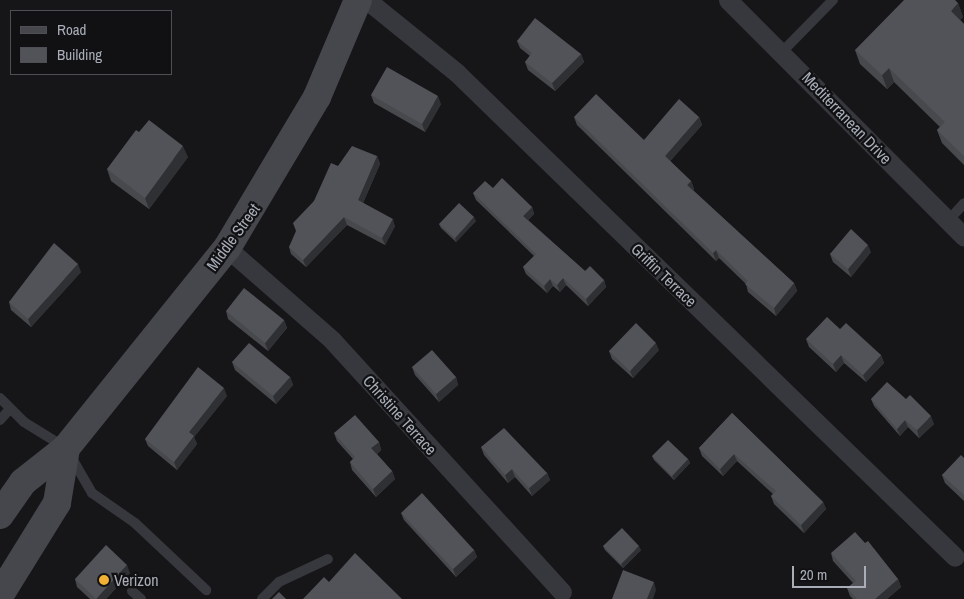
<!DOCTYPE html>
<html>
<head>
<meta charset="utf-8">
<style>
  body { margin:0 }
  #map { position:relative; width:964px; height:599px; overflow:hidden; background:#161618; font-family:"Archivo Narrow",sans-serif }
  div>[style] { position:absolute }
  .lane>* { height:10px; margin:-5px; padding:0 5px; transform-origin:5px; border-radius:5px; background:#37383d }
  .street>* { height:19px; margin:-9.5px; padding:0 9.5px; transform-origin:9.5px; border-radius:9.5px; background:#37383d }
  .secondary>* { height:28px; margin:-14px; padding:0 14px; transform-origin:14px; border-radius:14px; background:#45474d }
  .wall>* { inset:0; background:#47494d }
  .shaded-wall>* { inset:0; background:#2f3033 }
  .building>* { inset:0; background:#525359 }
  .dots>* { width:14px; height:14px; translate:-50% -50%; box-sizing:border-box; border:2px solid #111113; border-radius:50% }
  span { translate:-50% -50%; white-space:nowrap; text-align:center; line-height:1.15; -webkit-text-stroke:4.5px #111113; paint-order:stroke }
  .street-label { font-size:16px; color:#a8adb8 }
  .poi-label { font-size:16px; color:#a8adb8 }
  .left { translate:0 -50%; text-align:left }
  .legend { position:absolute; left:10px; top:10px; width:162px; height:65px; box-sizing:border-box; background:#111113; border:1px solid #4d4f55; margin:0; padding:6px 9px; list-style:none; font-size:15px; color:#a8adb8 }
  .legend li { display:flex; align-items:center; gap:10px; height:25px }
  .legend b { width:25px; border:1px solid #4d4f55 }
  .scale { position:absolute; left:792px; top:566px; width:74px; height:22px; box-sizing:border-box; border:2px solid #a8adb8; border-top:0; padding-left:6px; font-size:15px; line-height:18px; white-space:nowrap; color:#a8adb8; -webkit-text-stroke:4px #111113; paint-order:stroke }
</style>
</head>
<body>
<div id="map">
  <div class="lane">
    <div style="left:782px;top:52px;width:73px;rotate:-45.6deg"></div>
    <div style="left:948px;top:221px;width:24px;rotate:-48deg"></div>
    <div style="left:0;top:398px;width:34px;rotate:45deg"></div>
    <div style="left:24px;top:422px;width:49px;rotate:31.8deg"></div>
    <div style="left:66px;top:448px;width:52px;rotate:60deg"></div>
    <div style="left:92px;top:493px;width:52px;rotate:34.9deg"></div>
    <div style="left:135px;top:523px;width:98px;rotate:43.3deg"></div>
    <div style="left:0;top:420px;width:15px;rotate:-48deg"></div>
    <div style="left:132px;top:591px;width:12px;rotate:42deg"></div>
    <div style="left:262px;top:599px;width:24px;rotate:-45deg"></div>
    <div style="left:279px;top:582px;width:54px;rotate:-25.1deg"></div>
  </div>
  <div class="street">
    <div style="left:367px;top:0;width:116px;rotate:39deg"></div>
    <div style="left:457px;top:73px;width:694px;rotate:44.18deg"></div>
    <div style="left:728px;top:0;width:334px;rotate:45.1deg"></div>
    <div style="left:227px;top:248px;width:140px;rotate:41.2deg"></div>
    <div style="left:332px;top:340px;width:341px;rotate:47.6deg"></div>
  </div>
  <div class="secondary">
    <div style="left:0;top:515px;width:40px;rotate:-55.1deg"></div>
    <div style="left:23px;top:482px;width:55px;rotate:-38.3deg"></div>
    <div style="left:66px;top:448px;width:257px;rotate:-51.2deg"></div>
    <div style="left:227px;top:248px;width:176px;rotate:-59.2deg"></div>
    <div style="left:317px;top:97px;width:105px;rotate:-67.1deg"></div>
    <div style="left:0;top:595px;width:108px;rotate:-58.2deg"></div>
    <div style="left:57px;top:503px;width:56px;rotate:-80.7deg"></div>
  </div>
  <div class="wall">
    <div style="clip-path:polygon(958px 3px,963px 17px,960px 20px,964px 24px,964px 165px,942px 143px,937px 130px,940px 127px,894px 82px,887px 89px,860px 64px,855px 50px)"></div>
    <div style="clip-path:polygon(517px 41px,581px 54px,584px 62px,555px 91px,528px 70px,525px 62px,530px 56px,520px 48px)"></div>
    <div style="clip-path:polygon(371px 95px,441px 104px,425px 132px,374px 103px)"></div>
    <div style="clip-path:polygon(574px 117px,644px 140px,699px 117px,702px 125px,670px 161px,691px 181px,694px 189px,693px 190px,794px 283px,797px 291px,776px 316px,748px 292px,746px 284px,719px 258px,716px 261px,577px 125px)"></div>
    <div style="clip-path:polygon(377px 156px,380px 164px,363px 203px,395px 226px,385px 245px,347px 225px,306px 267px,291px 254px,289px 247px,314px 201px,338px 166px)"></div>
    <div style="clip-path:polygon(188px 157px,149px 209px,111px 181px,107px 169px)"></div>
    <div style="clip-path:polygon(493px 188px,532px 207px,534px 214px,528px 220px,585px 271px,604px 280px,606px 287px,588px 306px,566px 285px,560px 292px,553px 286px,547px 293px,526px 274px,523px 267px,534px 256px,476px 200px,473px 193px)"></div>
    <div style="clip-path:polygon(476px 221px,456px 242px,441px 228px,439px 224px)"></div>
    <div style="clip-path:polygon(871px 252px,851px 277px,833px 262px,830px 254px)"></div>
    <div style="clip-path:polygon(81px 272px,31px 327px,11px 310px,9px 302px)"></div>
    <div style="clip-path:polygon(226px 311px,284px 320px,287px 328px,268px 351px,228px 319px)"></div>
    <div style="clip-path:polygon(840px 329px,881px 355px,884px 363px,866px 382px,844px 363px,836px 372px,809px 347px,806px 339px)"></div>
    <div style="clip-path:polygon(659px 350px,633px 378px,612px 359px,609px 351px)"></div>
    <div style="clip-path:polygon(232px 362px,290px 377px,293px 385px,276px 404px,235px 370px)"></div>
    <div style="clip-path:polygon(412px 367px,456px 377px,458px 385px,439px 402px,415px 375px)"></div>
    <div style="clip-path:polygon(227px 396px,194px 437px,197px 444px,177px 470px,148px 446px,145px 439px)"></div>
    <div style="clip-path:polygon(871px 399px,906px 399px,934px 424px,919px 438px,908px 427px,900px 436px,874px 406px)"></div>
    <div style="clip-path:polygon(732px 413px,823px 502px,826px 509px,804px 533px,774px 504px,771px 496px,773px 494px,737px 461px,723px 476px,702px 456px,699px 448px)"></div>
    <div style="clip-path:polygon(334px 433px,379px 442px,381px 450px,377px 454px,392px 471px,395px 479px,376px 497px,352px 470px,350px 462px,353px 459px,337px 441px)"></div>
    <div style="clip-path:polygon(481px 447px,547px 473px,550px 480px,532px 496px,515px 477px,508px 483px,484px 455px)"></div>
    <div style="clip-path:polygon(652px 456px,688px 459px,690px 463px,674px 480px,654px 460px)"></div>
    <div style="clip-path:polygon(964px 458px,964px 501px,945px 483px,942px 475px)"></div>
    <div style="clip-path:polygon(401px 513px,474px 550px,477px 557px,456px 577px,404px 520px)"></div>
    <div style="clip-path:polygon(603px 546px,641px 550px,623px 568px,605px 550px)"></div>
    <div style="clip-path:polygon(831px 553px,898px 579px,901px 587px,887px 599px,853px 599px,850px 596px,847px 588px,853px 583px,833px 561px)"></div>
    <div style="clip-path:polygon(130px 573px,106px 599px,90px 599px,77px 587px,75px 579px)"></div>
  </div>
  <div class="shaded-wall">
    <div style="clip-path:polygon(958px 3px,963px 17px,956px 25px,951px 11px)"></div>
    <div style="clip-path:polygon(581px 54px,584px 62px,555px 91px,552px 83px)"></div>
    <div style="clip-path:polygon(889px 68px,894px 82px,887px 89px,882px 75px)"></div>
    <div style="clip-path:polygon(438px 96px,441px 104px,425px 132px,422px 124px)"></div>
    <div style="clip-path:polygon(699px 117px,702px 125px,668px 164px,665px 156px)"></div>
    <div style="clip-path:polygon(183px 146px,188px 157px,149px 209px,145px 198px)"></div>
    <div style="clip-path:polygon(377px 156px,380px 164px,361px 207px,358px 200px)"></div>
    <div style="clip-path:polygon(691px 181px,694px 189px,690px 193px,687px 185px)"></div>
    <div style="clip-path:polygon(532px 207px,534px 214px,526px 223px,523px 216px)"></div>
    <div style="clip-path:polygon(344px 217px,347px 225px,306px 267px,303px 260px)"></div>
    <div style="clip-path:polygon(474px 217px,476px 221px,456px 242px,455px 238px)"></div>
    <div style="clip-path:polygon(393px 219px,395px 226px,385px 245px,382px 238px)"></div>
    <div style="clip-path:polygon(868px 245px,871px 252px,851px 277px,848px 269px)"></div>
    <div style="clip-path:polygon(716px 250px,719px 258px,716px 261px,713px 253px)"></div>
    <div style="clip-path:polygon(78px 264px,81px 272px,31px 327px,28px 319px)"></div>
    <div style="clip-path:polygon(563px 278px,566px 285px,560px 292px,557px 285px)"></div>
    <div style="clip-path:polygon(550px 279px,553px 286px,547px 293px,544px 286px)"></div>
    <div style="clip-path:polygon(604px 280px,606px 287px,588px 306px,586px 299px)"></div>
    <div style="clip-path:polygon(794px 283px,797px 291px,776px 316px,774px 308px)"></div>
    <div style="clip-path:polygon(284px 320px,287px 328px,268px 351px,265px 343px)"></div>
    <div style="clip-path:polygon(656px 343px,659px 350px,633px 378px,630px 371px)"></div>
    <div style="clip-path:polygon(841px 355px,844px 363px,836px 372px,833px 364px)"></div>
    <div style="clip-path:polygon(881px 355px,884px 363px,866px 382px,863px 375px)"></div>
    <div style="clip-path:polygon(290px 377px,293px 385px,276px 404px,273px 396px)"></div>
    <div style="clip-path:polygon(456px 377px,458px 385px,439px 402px,436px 394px)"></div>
    <div style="clip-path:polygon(224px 388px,227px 396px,194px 437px,197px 444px,177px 470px,174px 462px,189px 432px)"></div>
    <div style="clip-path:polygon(931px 416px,934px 424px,919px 438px,917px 430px)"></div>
    <div style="clip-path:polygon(905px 420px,908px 427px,900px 436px,897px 429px)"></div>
    <div style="clip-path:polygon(379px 442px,381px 450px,374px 456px,371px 448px)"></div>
    <div style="clip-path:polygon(734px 454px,737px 461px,723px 476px,720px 469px)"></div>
    <div style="clip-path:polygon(688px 459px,690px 463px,674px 480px,672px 476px)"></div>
    <div style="clip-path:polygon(512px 469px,515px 477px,508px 483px,505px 475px)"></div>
    <div style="clip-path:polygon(392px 471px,395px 479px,376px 497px,373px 489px)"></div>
    <div style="clip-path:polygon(547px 473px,550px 480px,532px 496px,529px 488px)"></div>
    <div style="clip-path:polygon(823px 502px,826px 509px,804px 533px,801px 525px)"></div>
    <div style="clip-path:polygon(639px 546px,641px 550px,623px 568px,621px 564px)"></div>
    <div style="clip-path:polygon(474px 550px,477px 557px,456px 577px,453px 569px)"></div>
    <div style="clip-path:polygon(127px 565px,130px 573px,106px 599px,96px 599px)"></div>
    <div style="clip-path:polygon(898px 579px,901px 587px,887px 599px,875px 599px)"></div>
    <div style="clip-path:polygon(654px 582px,656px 590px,653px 599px,647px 599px)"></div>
  </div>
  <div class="building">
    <div style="clip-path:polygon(904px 0,955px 0,958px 3px,951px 11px,964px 24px,964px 156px,937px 130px,945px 122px,889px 68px,882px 75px,855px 50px)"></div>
    <div style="clip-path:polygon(535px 18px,581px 54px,552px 83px,525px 62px,532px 53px,517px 41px)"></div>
    <div style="clip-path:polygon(387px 67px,438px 96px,422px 124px,371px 95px)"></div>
    <div style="clip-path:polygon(596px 94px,644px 140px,679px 99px,699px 117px,665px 156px,691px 181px,687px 185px,794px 283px,774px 308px,745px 284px,748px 281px,716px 250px,713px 253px,574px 117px)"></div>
    <div style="clip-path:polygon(149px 120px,183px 146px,145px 198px,107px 169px,136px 130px,139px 132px)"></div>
    <div style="clip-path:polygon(352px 146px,377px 156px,358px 200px,393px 219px,382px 238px,344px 217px,303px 260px,289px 247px,296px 231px,293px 223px,314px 201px,331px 163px,338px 166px)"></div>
    <div style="clip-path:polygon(502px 178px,532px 207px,523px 216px,585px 271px,590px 266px,604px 280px,586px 299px,563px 278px,557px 285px,550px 279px,544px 286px,523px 267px,536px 254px,473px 193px,485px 181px,493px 188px)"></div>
    <div style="clip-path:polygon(459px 203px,474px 217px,455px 238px,439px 224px)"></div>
    <div style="clip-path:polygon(851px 229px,868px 245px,848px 269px,830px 254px)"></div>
    <div style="clip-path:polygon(54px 243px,78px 264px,28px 319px,9px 302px)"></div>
    <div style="clip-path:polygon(244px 288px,284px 320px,265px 343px,226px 311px)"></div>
    <div style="clip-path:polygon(827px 317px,840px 329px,846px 323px,881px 355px,863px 375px,841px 355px,833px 364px,806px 339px)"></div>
    <div style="clip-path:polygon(636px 323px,656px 343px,630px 371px,609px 351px)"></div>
    <div style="clip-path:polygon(249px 343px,290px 377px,273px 396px,232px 362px)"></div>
    <div style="clip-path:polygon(432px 350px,456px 377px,436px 394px,412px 367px)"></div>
    <div style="clip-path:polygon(198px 367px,224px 388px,189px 432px,194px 436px,174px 462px,145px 439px)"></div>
    <div style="clip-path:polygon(887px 382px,906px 399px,910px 395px,931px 416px,917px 430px,905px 420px,897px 429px,871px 399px)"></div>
    <div style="clip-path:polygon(732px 413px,823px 502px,801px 525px,771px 496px,776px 491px,734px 454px,720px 469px,699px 448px)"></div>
    <div style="clip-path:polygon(355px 415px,379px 442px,371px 448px,392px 471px,373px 489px,350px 462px,355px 457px,334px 433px)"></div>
    <div style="clip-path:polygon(504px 428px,547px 473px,529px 488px,512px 469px,505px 475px,481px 447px)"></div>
    <div style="clip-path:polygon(668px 440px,688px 459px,672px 476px,652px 456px)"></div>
    <div style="clip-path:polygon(961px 455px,964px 458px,964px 495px,942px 475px)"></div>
    <div style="clip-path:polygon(422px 493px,474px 550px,453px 569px,401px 513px)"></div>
    <div style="clip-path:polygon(622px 528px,639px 546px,621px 564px,603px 546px)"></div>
    <div style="clip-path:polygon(855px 532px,865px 543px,868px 541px,898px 579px,875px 599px,857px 599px,847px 588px,856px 581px,831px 553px)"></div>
    <div style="clip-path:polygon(106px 545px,127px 565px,96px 599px,75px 579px)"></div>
    <div style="clip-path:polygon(355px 553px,402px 599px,303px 599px,324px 577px,329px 582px)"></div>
    <div style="clip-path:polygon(623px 570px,654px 582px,647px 599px,612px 599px)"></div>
    <div style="clip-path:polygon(279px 592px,286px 599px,272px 599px)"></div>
  </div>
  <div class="dots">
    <div style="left:104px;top:580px;background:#f2b134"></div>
  </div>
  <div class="street-label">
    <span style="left:847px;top:118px;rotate:46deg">Mediterranean Drive</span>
    <span style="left:233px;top:237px;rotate:-54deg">Middle Street</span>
    <span style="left:664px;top:275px;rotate:44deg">Griffin Terrace</span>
    <span style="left:400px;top:415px;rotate:48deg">Christine Terrace</span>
  </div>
  <div class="poi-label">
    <span class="left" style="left:114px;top:580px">Verizon</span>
  </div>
  <ul class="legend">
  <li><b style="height:6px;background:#45474d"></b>Road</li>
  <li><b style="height:14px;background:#525359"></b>Building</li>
  </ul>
  <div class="scale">20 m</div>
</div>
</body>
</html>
